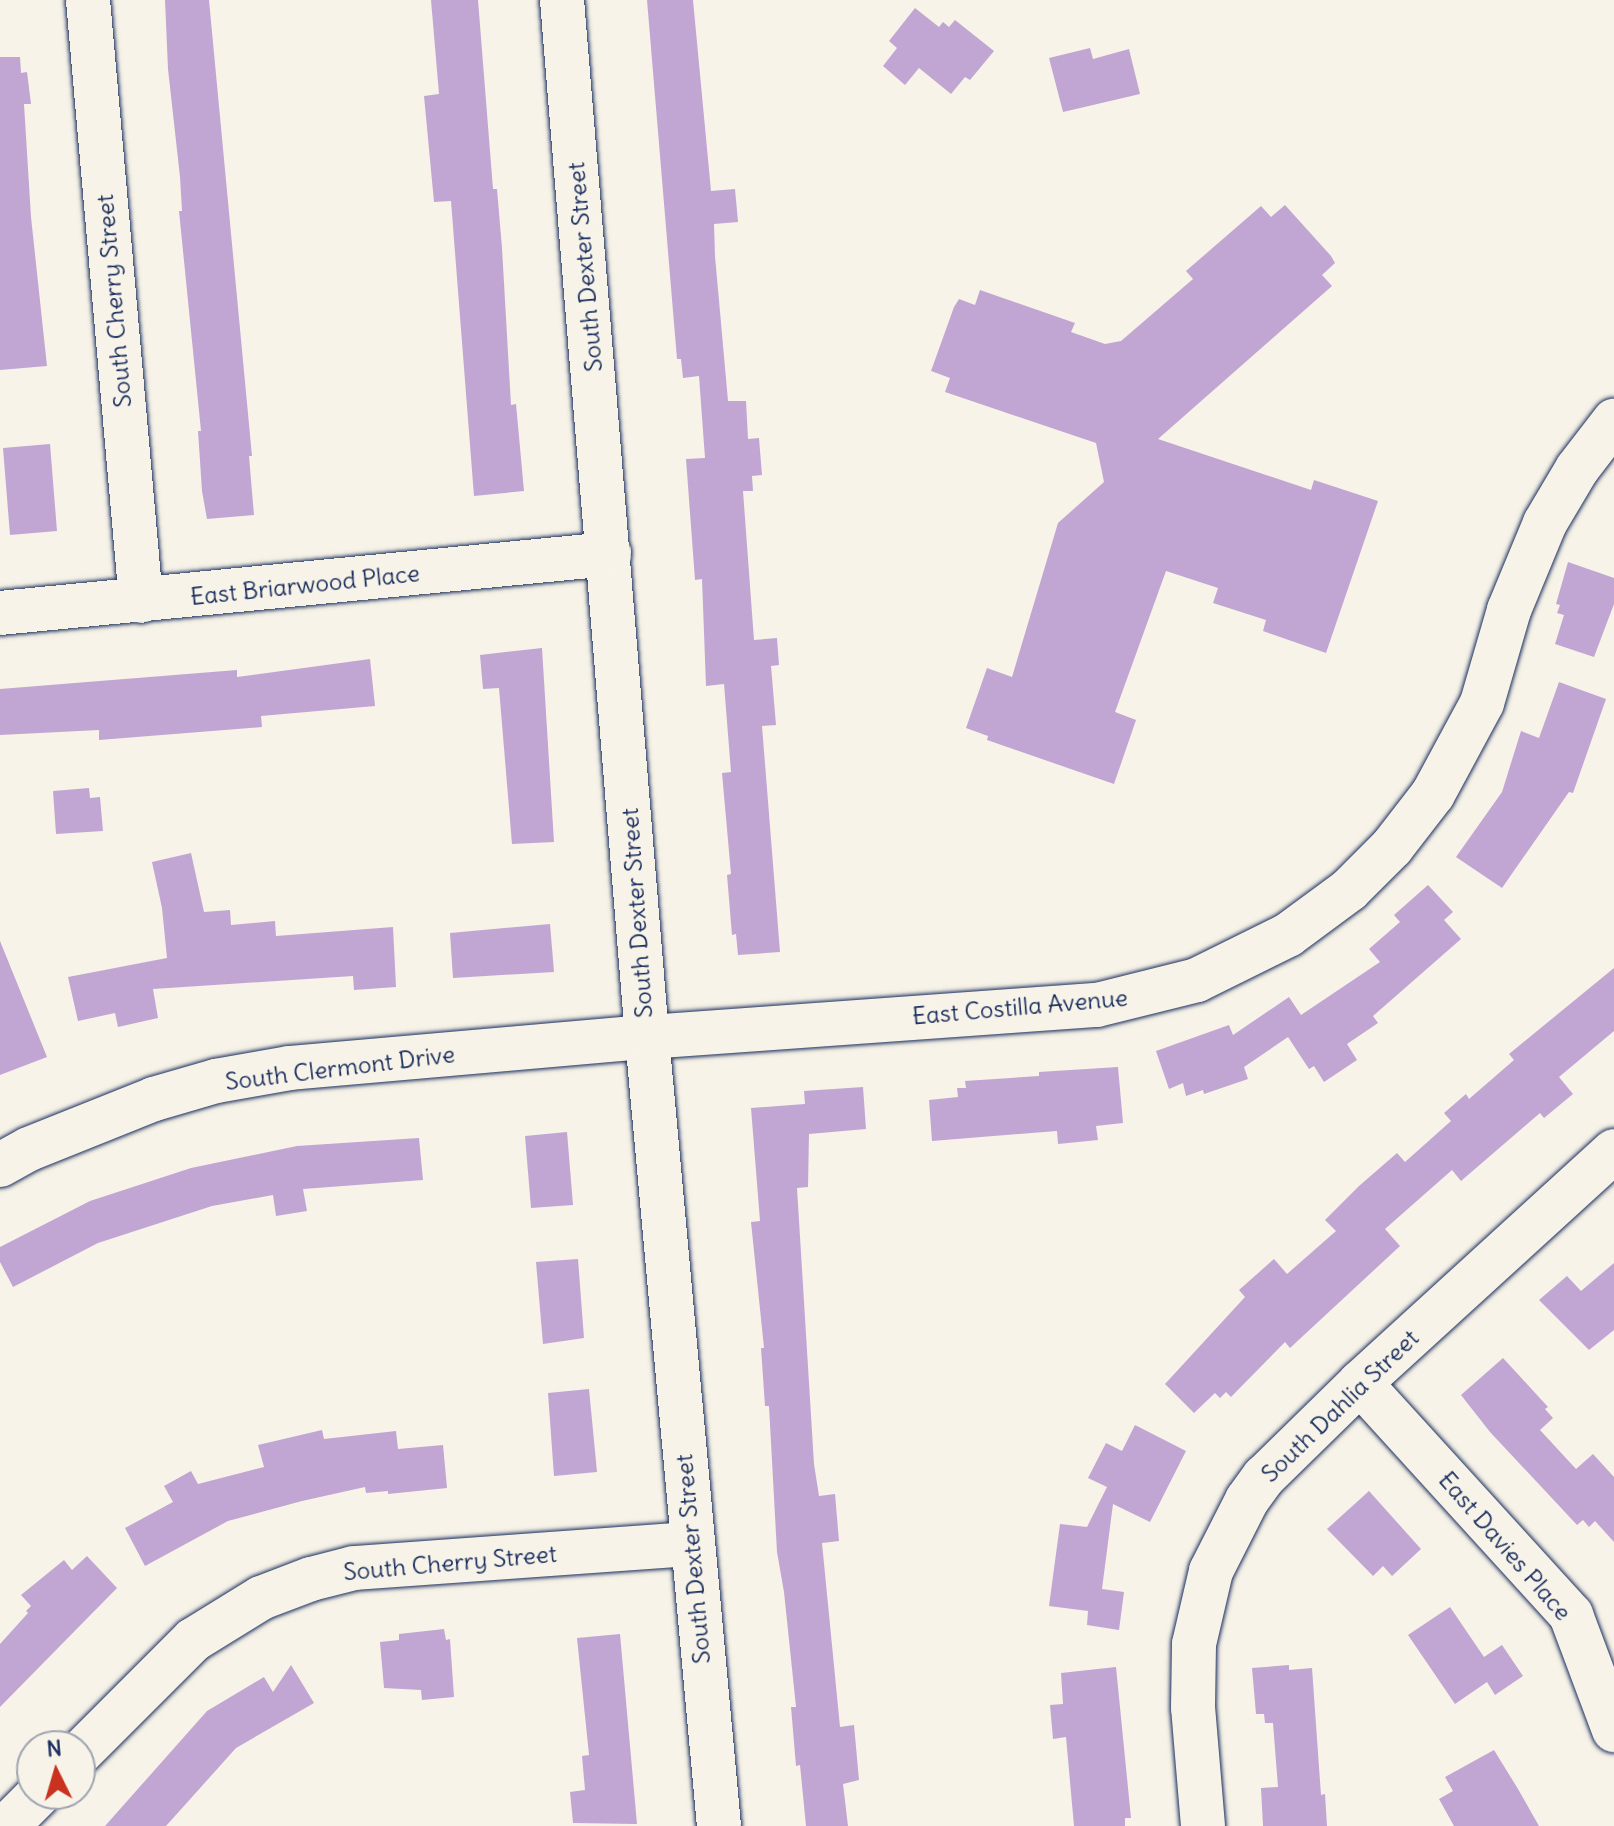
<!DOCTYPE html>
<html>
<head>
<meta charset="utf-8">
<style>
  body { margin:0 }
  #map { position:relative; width:1614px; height:1826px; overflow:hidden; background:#f7f3e8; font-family:Delius,sans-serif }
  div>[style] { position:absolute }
  .building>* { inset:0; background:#c1a6d3 }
  .roads { filter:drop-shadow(0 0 2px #1b2f5e) drop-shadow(0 0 2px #1b2f5e) }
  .minor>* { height:44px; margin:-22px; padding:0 22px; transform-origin:22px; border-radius:22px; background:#f7f3e8 }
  span { translate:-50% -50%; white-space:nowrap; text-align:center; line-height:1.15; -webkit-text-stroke:8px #f7f3e8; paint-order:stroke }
  .street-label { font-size:24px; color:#1b2f5e }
  .north { position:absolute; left:16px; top:1730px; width:80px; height:80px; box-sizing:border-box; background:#f7f3e8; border:2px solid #9fa5b1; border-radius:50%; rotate:355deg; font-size:22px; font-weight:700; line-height:32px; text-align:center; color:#1b2f5e }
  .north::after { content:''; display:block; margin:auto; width:28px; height:36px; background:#c8321e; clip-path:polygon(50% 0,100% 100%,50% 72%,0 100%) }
</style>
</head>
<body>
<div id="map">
  <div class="building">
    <div style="clip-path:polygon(165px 0,209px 0,252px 456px,249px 456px,254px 515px,207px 519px,202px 491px,198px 431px,201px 431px,179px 211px,182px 211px,180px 177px,168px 69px)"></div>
    <div style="clip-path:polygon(431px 0,478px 0,493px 189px,497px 189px,502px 248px,511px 405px,516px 404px,524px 491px,474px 496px,451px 201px,434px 202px,424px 96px,439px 94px)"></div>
    <div style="clip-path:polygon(647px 0,693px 0,711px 191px,735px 189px,738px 222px,714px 224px,715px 256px,728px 401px,746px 401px,748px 439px,759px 438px,762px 475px,752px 476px,753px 491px,743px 491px,754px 640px,777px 638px,779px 665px,771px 666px,776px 725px,762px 726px,780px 952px,738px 955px,736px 934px,732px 935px,727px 875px,731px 874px,722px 773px,731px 772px,724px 684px,706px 686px,702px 579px,695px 580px,686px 459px,705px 458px,699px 376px,683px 378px,681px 359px,677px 359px)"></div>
    <div style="clip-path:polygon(915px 8px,939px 27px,943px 22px,949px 27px,955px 20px,994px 51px,970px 80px,965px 77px,951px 94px,919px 68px,905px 85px,883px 66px,897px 48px,889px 41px)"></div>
    <div style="clip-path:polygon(1090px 48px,1093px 59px,1129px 49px,1140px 94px,1063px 112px,1049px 58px)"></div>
    <div style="clip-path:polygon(0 57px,20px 57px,21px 73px,27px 72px,31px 104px,24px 104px,31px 217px,47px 366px,0 370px)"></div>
    <div style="clip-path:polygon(1285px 205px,1331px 256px,1335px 263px,1322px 275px,1332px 286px,1158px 439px,1311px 490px,1314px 480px,1378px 501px,1326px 653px,1263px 631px,1266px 620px,1213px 603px,1218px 588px,1166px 571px,1115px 712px,1136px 720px,1114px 784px,987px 740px,988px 736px,966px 728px,987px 668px,1012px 677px,1058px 523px,1104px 482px,1096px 443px,945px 392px,950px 378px,931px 371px,954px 307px,959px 299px,975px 305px,980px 290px,1075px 323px,1071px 332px,1105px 344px,1121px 341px,1193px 279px,1186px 271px,1261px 206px,1271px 217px)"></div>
    <div style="clip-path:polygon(50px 444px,57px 531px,10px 535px,3px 448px)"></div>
    <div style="clip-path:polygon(1568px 562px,1614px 578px,1614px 604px,1594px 657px,1555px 644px,1564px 615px,1557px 613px,1560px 605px,1556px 604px)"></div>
    <div style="clip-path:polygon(542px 648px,554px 842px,512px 844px,499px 688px,483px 689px,480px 655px)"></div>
    <div style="clip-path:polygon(370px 659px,375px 706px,261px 716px,262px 727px,99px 740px,99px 730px,0 735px,0 689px,237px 670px,237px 677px)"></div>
    <div style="clip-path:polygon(1559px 682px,1606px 699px,1573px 793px,1569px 792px,1502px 888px,1456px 857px,1502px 792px,1521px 731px,1539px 738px)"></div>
    <div style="clip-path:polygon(89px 788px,90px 798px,100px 797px,103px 831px,56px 834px,53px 791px)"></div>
    <div style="clip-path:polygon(191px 853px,204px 912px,230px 910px,231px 925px,275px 921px,276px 936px,393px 927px,396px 987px,354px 990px,353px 976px,153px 989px,158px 1018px,118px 1027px,115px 1013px,78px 1021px,68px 977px,167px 958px,162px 908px,152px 862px)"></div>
    <div style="clip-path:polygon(1428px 885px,1453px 912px,1444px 920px,1461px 939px,1373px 1016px,1378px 1023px,1347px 1044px,1357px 1060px,1324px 1082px,1314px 1066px,1309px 1069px,1288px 1037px,1244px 1067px,1248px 1079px,1204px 1094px,1203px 1090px,1186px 1096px,1183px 1083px,1169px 1089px,1156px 1051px,1229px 1025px,1233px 1035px,1289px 997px,1301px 1015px,1380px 962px,1369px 949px,1400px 922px,1394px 915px)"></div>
    <div style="clip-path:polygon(550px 924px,554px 972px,453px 978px,450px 933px)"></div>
    <div style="clip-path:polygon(0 941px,47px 1057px,0 1075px)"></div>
    <div style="clip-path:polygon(1614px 968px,1614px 1031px,1559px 1077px,1573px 1094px,1544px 1118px,1540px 1113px,1461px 1181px,1452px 1170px,1385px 1229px,1400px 1246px,1290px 1348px,1285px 1342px,1231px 1397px,1226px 1392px,1220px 1398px,1215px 1393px,1194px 1413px,1165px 1384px,1245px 1297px,1239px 1290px,1274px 1259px,1287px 1274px,1336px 1231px,1325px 1220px,1359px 1186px,1397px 1153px,1405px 1162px,1451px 1121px,1444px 1113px,1466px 1094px,1469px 1099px,1514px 1060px,1509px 1054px)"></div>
    <div style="clip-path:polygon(1118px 1067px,1123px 1123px,1096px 1126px,1098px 1140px,1058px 1144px,1057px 1131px,932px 1141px,929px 1100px,958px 1097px,957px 1088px,966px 1088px,965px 1081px,1039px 1076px,1039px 1072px)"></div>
    <div style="clip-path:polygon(863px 1087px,866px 1129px,809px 1134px,808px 1187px,797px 1188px,814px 1464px,819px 1496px,835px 1494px,839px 1541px,822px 1543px,840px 1727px,854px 1725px,859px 1780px,843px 1784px,848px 1826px,806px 1826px,800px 1765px,796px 1766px,791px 1707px,796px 1707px,784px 1592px,777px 1552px,769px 1406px,765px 1406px,761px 1348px,764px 1348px,751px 1222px,760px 1221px,751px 1108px,805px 1104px,804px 1091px)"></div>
    <div style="clip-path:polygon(567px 1132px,573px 1205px,531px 1208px,525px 1136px)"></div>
    <div style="clip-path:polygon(419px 1138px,423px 1180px,303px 1189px,307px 1211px,276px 1216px,273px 1195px,212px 1206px,98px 1243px,13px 1287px,0 1262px,0 1247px,90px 1201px,191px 1168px,297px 1146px)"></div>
    <div style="clip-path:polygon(578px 1259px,584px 1338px,543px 1344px,536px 1262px)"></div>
    <div style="clip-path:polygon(1614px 1263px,1614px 1330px,1589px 1350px,1539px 1300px,1567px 1276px,1581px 1291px)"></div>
    <div style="clip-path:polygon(1503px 1358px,1548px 1407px,1545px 1409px,1553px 1418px,1540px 1430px,1576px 1469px,1593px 1454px,1614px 1477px,1614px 1542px,1595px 1521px,1589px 1527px,1583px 1520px,1577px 1525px,1490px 1432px,1461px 1395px)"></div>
    <div style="clip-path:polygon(589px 1389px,597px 1472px,554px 1476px,548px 1393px)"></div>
    <div style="clip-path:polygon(1135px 1425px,1186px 1451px,1150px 1522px,1113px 1504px,1102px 1589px,1124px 1592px,1119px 1630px,1087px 1625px,1088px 1611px,1049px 1606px,1060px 1524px,1087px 1527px,1107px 1487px,1088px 1478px,1106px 1443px,1122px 1451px)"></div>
    <div style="clip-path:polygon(322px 1430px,324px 1439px,396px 1431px,398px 1449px,443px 1445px,447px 1488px,388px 1494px,388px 1491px,366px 1493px,365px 1487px,302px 1501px,228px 1521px,145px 1566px,125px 1528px,173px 1502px,164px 1486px,191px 1471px,198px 1484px,264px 1467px,258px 1445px)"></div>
    <div style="clip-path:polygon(1369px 1491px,1421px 1549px,1392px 1576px,1383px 1566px,1373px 1576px,1327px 1529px)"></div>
    <div style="clip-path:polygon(87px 1556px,117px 1588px,0 1707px,0 1644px,28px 1613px,26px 1611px,31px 1606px,21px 1595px,64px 1560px,72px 1570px)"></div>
    <div style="clip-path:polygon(1450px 1607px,1484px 1657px,1502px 1645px,1523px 1676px,1495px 1695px,1487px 1682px,1455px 1704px,1408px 1635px)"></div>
    <div style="clip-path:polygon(444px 1629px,446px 1640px,450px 1639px,454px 1697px,422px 1700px,421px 1690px,384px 1688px,380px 1642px,399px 1640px,399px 1634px)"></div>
    <div style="clip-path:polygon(620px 1634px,637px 1824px,573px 1823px,570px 1792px,585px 1790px,582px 1756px,589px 1755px,577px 1638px)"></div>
    <div style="clip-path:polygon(291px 1665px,314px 1703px,236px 1748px,166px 1826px,105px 1826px,207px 1711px,264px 1677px,273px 1692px)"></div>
    <div style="clip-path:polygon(1289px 1665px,1289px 1670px,1312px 1668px,1321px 1795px,1325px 1794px,1327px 1826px,1263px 1826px,1261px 1788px,1278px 1787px,1273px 1723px,1265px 1723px,1264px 1714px,1256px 1714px,1252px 1668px)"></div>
    <div style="clip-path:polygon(1116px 1667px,1131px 1818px,1125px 1818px,1125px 1826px,1074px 1826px,1066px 1737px,1053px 1739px,1050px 1705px,1063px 1704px,1061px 1673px)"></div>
    <div style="clip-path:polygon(1494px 1750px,1518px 1789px,1539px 1826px,1454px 1826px,1439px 1799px,1453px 1791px,1445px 1777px)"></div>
  </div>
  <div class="roads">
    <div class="minor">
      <div style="left:88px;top:0;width:603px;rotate:84.96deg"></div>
      <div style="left:562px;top:0;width:1040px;rotate:85.31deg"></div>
      <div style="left:647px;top:1037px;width:792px;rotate:84.79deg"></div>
      <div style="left:0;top:613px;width:612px;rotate:-5.53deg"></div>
      <div style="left:0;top:1165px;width:33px;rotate:-29deg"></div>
      <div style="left:29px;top:1149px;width:135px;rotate:-21.8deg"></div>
      <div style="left:154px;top:1099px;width:65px;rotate:-16.2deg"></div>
      <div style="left:216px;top:1081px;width:75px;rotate:-10deg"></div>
      <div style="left:290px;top:1068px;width:358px;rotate:-5deg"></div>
      <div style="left:647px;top:1037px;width:451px;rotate:-4.1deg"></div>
      <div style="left:1097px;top:1005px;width:103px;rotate:-14deg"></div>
      <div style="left:1197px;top:980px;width:102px;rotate:-26.3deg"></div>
      <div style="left:1288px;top:935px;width:76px;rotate:-36.4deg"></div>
      <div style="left:1349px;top:890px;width:61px;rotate:-45deg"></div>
      <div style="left:1392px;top:847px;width:67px;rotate:-52.3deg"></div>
      <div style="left:1433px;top:794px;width:103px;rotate:-61.7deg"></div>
      <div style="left:1482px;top:703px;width:97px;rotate:-73.8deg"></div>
      <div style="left:1509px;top:610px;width:94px;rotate:-67.5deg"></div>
      <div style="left:1545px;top:523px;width:63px;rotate:-59.3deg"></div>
      <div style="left:1577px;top:469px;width:61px;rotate:-52.4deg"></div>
      <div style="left:1360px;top:1383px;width:314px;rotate:47.7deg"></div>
      <div style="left:1571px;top:1615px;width:123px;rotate:69.5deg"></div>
      <div style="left:80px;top:1753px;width:160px;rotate:-45deg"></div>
      <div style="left:193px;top:1640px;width:80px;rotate:-31.7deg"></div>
      <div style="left:261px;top:1598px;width:53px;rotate:-20.8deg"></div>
      <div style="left:311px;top:1579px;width:44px;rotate:-14.3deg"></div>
      <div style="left:354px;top:1568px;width:339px;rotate:-4.1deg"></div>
      <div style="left:7px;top:1826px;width:45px;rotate:-45deg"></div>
      <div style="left:1203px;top:1826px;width:118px;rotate:-94.8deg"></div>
      <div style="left:1193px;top:1708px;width:64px;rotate:-89.1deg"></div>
      <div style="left:1194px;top:1644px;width:75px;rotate:-76.9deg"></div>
      <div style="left:1211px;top:1571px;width:80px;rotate:-63.1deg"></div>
      <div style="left:1247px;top:1500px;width:29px;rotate:-54deg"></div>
      <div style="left:1264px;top:1477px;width:134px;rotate:-44.4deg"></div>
      <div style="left:1360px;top:1383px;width:344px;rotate:-42.4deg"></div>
    </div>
  </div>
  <div class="street-label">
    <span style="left:585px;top:267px;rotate:-95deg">South Dexter Street</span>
    <span style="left:114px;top:301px;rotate:-95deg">South Cherry Street</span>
    <span style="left:305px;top:585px;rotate:-6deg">East Briarwood Place</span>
    <span style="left:637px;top:913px;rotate:-94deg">South Dexter Street</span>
    <span style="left:1020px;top:1007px;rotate:-5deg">East Costilla Avenue</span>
    <span style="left:340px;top:1068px;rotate:-7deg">South Clermont Drive</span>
    <span style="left:1340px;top:1406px;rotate:-44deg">South Dahlia Street</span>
    <span style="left:1505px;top:1546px;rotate:49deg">East Davies Place</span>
    <span style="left:693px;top:1559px;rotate:-95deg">South Dexter Street</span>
    <span style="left:450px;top:1563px;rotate:-5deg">South Cherry Street</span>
  </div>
  <div class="north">N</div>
</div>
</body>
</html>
